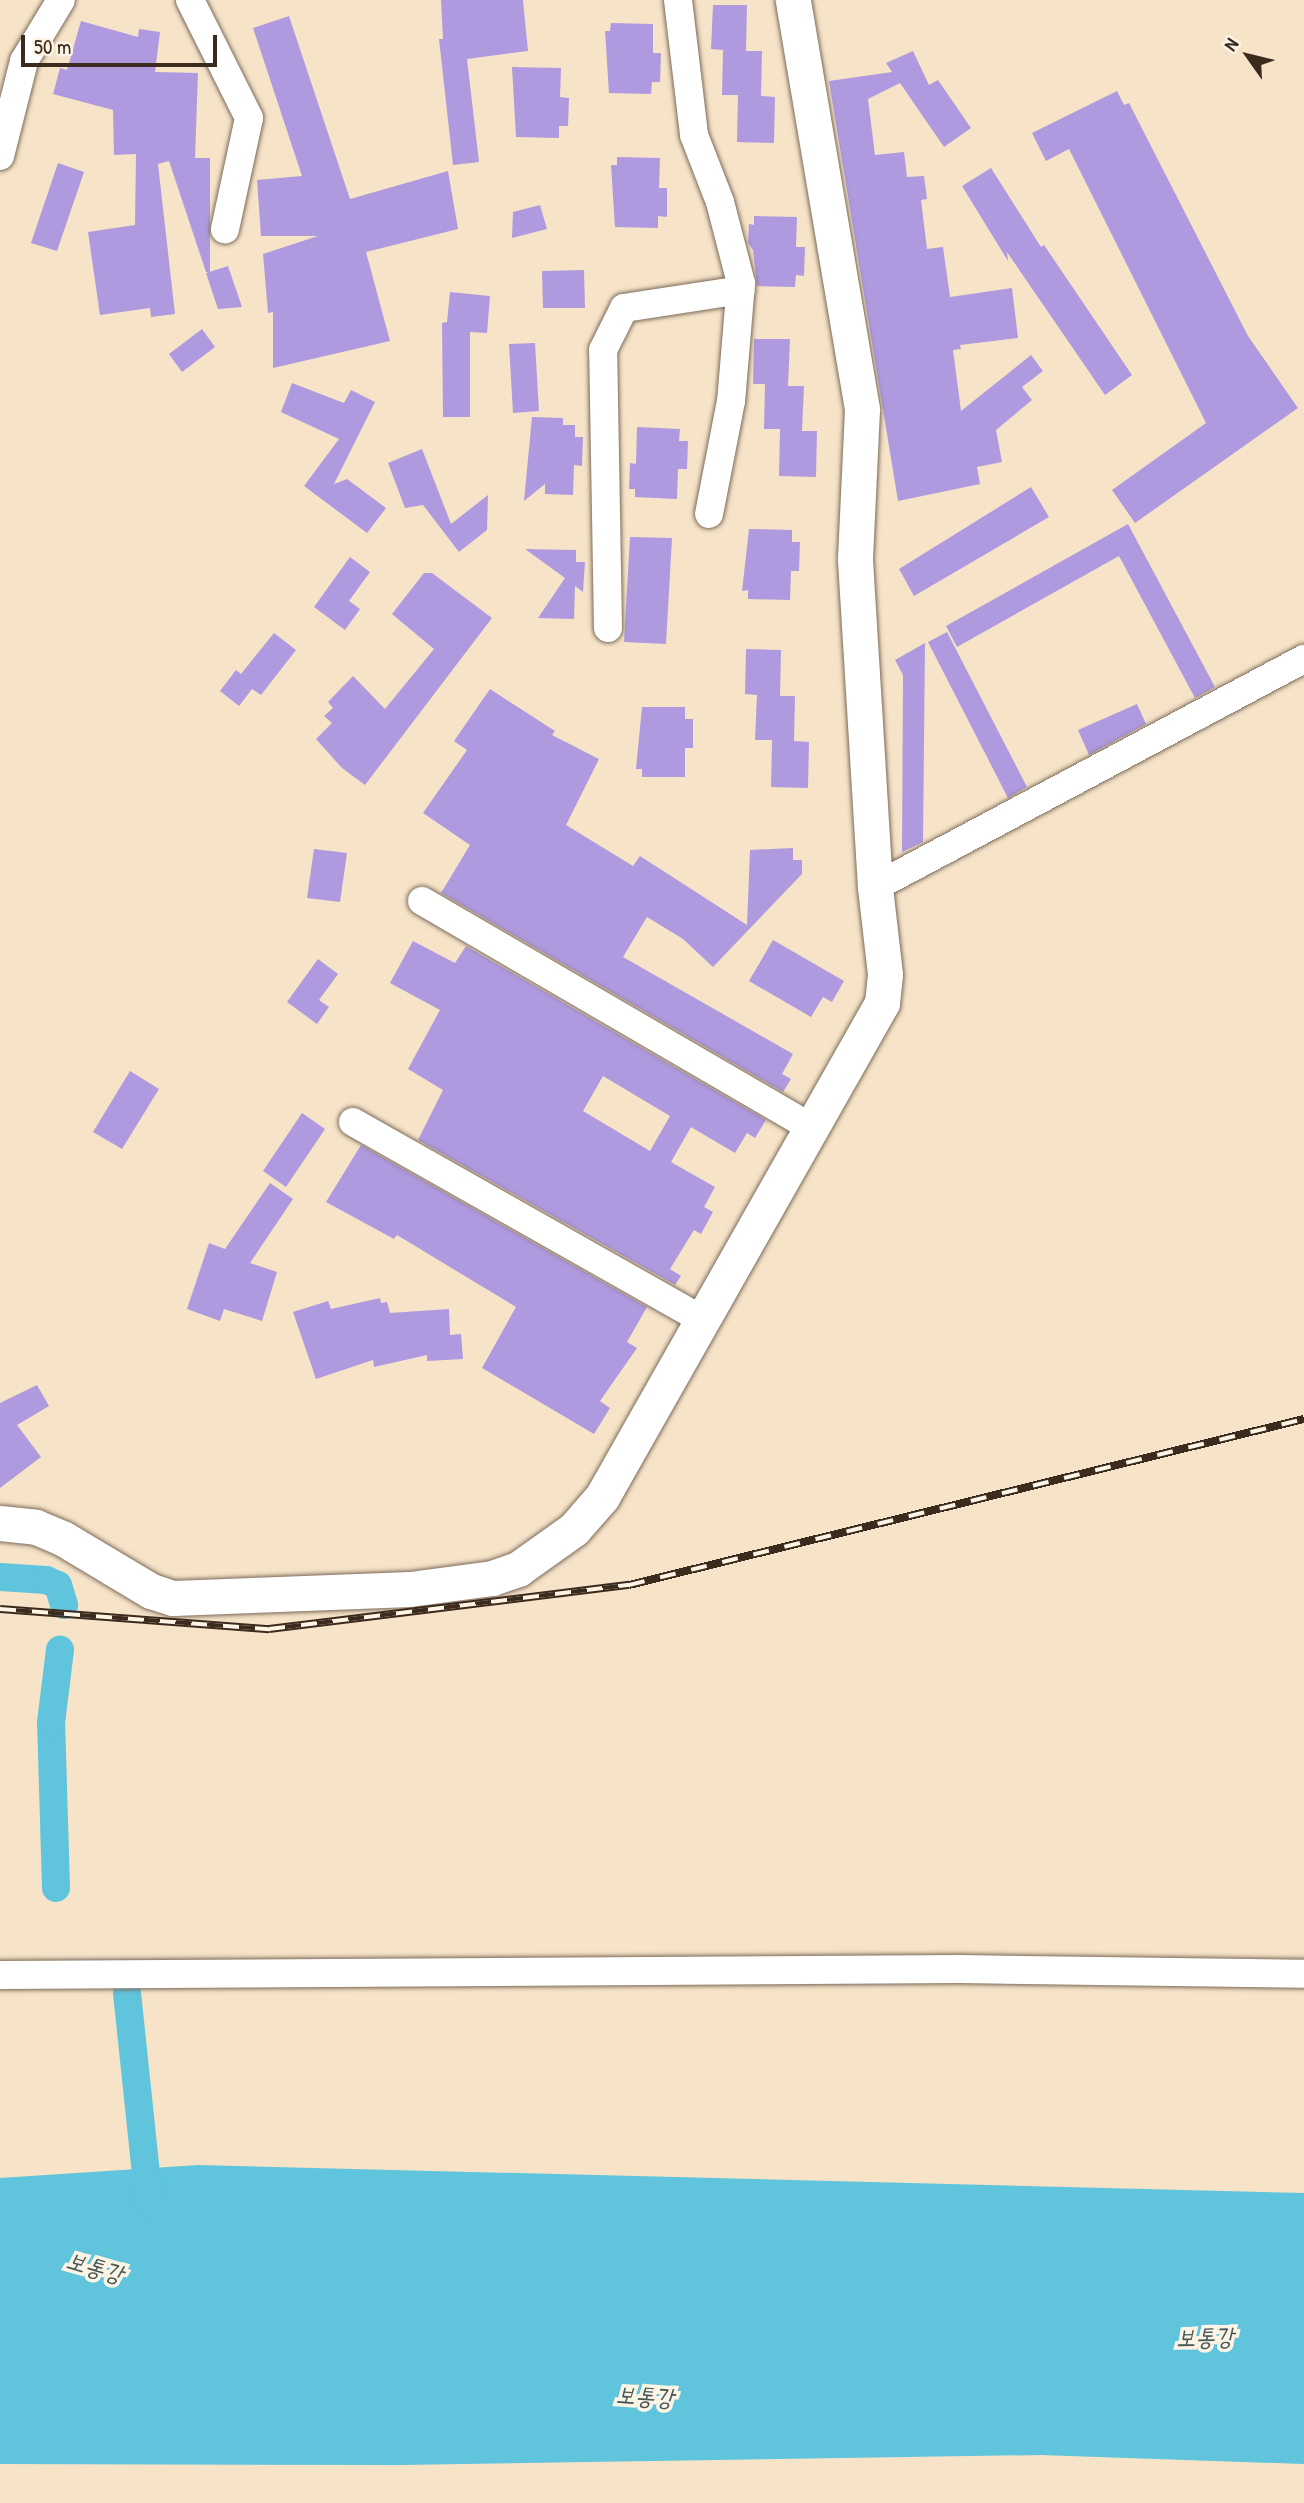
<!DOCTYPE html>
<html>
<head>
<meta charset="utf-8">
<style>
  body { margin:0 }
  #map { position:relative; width:1304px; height:2503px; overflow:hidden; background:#f6e3c8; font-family:"Patrick Hand","Poor Story",sans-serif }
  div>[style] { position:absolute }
  .water>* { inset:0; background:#5fc4dc }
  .canal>* { height:28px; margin:-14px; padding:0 14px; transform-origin:14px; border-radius:14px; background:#5fc4dc }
  .building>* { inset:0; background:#af9adf }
  .roads { filter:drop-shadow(0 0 2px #7c6b5a) drop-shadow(0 0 2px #7c6b5a) }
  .minor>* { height:28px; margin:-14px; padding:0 14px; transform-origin:14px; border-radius:14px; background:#fff }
  .tertiary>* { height:35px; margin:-17.5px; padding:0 17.5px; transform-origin:17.5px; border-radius:17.5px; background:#fff }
  .rail>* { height:8px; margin-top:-4px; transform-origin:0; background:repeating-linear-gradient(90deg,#fcf5e5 0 16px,#3b2a1e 0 32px); box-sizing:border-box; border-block:2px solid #3b2a1e }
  span { translate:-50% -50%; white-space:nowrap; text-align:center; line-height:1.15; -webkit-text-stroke:7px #fcf5e5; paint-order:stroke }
  .water-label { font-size:24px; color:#465857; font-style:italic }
  .north { position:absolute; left:1213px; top:21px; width:70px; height:70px; -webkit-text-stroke:5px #fcf5e5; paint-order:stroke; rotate:304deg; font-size:19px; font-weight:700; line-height:28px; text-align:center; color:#3b2a1e }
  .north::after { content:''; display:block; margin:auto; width:24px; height:32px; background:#3b2a1e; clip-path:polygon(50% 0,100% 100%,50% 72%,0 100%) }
  .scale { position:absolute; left:21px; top:35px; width:196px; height:32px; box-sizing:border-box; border:4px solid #3b2a1e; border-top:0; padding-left:9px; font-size:21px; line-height:24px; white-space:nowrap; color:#3b2a1e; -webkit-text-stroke:5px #fcf5e5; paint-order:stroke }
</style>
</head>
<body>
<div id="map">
  <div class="water">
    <div style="clip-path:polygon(198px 2165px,1304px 2193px,1304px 2464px,1041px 2455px,401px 2465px,0 2464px,0 2178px)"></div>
  </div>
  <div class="canal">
    <div style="left:0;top:1577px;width:46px;rotate:3.7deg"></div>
    <div style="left:46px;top:1580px;width:13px;rotate:23deg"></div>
    <div style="left:58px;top:1585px;width:21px;rotate:73deg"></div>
    <div style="left:56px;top:1888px;width:165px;rotate:-91.7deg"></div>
    <div style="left:51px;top:1723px;width:74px;rotate:-83deg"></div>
    <div style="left:127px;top:1993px;width:212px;rotate:84deg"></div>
  </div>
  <div class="building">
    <div style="clip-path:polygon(441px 0,523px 0,528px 51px,467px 59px,479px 162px,453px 165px,439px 39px,443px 39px)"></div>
    <div style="clip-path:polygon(713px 5px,747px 5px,746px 51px,762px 51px,761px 96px,775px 97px,774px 143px,737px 142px,738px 95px,722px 95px,723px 50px,711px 49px)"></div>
    <div style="clip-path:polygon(289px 16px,350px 199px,448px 171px,458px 229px,366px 252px,390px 341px,273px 368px,273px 312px,268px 313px,263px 254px,318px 236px,261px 236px,257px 180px,302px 176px,253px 28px)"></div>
    <div style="clip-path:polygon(81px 21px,138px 37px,139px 29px,160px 32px,155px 72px,198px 73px,195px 158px,210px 158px,210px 272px,206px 272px,169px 161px,158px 164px,175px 314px,151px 317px,150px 308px,100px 315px,88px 232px,135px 225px,136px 154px,114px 155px,113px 110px,53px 94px,60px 68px,67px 70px)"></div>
    <div style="clip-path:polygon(611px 23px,653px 24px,653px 53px,661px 53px,660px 82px,652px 82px,651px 94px,609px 93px,605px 31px,610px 31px)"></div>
    <div style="clip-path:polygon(913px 51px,929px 85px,938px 80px,971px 128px,944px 147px,900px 83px,868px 99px,875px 155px,904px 152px,907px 177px,924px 176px,927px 199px,921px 200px,927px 249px,943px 247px,950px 297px,1012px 288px,1018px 338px,960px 345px,961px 349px,953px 350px,961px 411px,1031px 355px,1043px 371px,1022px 387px,1032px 400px,996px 430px,1002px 462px,977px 467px,980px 484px,898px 501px,829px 81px,892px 72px,886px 63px)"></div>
    <div style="clip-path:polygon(512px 67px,561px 68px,560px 97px,569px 98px,568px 126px,559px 126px,559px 138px,516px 137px)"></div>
    <div style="clip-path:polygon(1117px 91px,1124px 105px,1129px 103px,1248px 336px,1298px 408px,1135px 523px,1112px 490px,1206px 423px,1069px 149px,1046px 161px,1032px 133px)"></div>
    <div style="clip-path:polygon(617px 157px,660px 158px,659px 188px,667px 188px,667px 217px,658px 216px,658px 228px,615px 227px,611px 165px,617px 165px)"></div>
    <div style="clip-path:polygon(58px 163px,84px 172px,57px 251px,31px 243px)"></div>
    <div style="clip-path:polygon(991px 168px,1041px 247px,1044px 245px,1132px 375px,1105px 395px,1007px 252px,1008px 261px,962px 186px)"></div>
    <div style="clip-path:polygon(540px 205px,547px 229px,512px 238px,513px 212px)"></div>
    <div style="clip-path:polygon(754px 216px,797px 217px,796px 247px,805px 247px,804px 276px,796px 275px,795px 287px,757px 286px,753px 250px,748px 243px,749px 224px,754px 225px)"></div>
    <div style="clip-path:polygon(228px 266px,242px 307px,218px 309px,206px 273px)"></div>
    <div style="clip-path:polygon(584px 270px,585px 308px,543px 308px,542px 271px)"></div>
    <div style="clip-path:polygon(450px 292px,490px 296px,487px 333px,470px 332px,470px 417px,443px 417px,442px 323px,447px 322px)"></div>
    <div style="clip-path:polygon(202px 329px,215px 347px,182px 372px,169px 354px)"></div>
    <div style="clip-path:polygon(754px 339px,790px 339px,788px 386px,804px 386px,802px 431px,817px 431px,816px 477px,779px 476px,780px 429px,764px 429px,765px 384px,753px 384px)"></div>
    <div style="clip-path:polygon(535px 343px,539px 411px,513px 413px,509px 344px)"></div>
    <div style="clip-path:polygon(292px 383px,344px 403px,351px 390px,375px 402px,334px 484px,347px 479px,386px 508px,367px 533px,304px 486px,339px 439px,281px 412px)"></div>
    <div style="clip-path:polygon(532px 417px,563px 418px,563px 425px,575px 425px,575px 437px,583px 437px,582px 466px,574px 465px,573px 495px,545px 494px,545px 484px,524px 501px)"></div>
    <div style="clip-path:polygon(637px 427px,680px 429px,679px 441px,688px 441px,687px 469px,678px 469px,677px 499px,635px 497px,635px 489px,629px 489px,630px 463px,636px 464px)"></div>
    <div style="clip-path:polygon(422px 449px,451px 524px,488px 495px,487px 530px,459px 552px,423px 505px,405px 508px,388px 463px)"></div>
    <div style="clip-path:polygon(1031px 487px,1049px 517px,914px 596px,899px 569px)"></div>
    <div style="clip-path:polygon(1128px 524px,1215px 687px,1195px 698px,1119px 556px,957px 647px,946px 626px)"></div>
    <div style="clip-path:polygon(749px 529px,792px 530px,792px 542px,800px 542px,799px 571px,791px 571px,790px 600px,748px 599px,748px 590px,742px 591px)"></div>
    <div style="clip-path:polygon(630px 537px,672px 538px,666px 644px,624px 642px)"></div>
    <div style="clip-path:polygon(525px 549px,576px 550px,576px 562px,585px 562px,583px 592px,575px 586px,574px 619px,538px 618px,565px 578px)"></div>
    <div style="clip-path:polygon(350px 557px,370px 572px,349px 601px,360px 609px,345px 630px,314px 607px)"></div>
    <div style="clip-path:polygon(424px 573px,432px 573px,492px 618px,365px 785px,342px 768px,316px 739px,332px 723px,324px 716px,333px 708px,328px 702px,353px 676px,385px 709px,434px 649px,392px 614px)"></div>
    <div style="clip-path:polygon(947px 632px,1027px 787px,1008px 798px,928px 642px)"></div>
    <div style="clip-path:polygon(274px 633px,296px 650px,261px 695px,252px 689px,239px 706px,220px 691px,236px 670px,241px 674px)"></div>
    <div style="clip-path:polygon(925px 643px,923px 842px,902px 852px,903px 675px,895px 660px)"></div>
    <div style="clip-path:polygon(746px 649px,781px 650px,780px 696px,795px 696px,794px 741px,809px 742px,808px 788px,771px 787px,772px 740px,755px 740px,757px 695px,745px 694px)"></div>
    <div style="clip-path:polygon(490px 689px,555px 731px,552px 735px,599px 759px,566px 825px,633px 866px,640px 856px,747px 925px,750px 850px,793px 848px,793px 860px,802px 860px,802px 874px,713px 967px,683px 939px,647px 917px,623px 957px,793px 1054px,782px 1074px,791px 1079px,783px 1092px,441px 893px,470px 845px,423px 813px,467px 750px,454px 741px)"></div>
    <div style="clip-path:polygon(1137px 704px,1146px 724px,1089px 755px,1078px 730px)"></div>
    <div style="clip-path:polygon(642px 707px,685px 707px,685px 719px,693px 719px,693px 748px,685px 748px,685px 777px,642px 777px,642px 769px,636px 769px)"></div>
    <div style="clip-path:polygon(314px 849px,347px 853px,340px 902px,307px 898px)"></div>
    <div style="clip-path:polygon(773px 940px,844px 981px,832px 1002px,823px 997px,811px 1017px,749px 981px)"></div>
    <div style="clip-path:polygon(evenodd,413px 941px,455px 963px,466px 946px,766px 1120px,755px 1138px,747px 1133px,735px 1153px,691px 1127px,671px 1162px,715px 1187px,704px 1207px,713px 1212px,701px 1234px,694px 1230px,670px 1269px,681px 1276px,675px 1285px,418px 1140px,443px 1090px,408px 1069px,440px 1010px,390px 983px,413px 941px,603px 1076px,670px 1116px,650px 1151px,583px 1111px,603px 1076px)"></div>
    <div style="clip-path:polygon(318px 959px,338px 974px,319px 1000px,329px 1007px,317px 1024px,287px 1002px)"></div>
    <div style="clip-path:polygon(130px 1071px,159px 1089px,122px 1149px,93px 1132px)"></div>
    <div style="clip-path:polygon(302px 1113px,325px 1129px,286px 1187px,263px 1171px)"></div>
    <div style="clip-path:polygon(361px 1145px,647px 1307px,627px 1342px,637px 1348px,600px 1401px,610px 1408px,594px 1434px,482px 1368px,516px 1307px,397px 1235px,394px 1239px,326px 1202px)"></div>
    <div style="clip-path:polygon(270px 1183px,293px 1199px,250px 1263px,277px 1272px,262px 1321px,224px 1309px,220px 1321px,187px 1309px,209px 1243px,225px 1249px)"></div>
    <div style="clip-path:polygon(380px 1298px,381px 1303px,387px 1302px,390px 1313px,449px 1309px,450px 1335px,461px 1334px,463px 1359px,427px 1361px,427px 1355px,374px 1367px,373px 1360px,316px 1379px,293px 1312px,328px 1301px,331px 1309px)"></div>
    <div style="clip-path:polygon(37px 1385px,49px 1406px,17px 1425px,41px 1457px,0 1488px,0 1403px)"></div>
  </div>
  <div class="roads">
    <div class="minor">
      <div style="left:190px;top:0;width:132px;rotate:63.4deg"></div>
      <div style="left:249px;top:118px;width:114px;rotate:102.2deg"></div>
      <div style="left:678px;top:0;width:136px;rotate:83.2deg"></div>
      <div style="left:694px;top:135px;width:72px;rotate:68.8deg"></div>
      <div style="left:720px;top:202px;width:84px;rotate:75.5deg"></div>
      <div style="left:741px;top:283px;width:118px;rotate:94.8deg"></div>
      <div style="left:731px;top:401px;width:115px;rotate:101deg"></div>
      <div style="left:0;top:156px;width:98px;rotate:-75.8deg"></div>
      <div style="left:24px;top:61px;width:71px;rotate:-58.8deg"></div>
      <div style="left:608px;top:628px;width:278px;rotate:-91deg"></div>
      <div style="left:603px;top:350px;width:47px;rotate:-63.4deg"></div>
      <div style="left:624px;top:308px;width:118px;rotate:-8.7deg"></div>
      <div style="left:875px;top:887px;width:486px;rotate:-28deg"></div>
      <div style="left:422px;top:901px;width:450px;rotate:30.2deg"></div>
      <div style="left:353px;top:1122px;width:404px;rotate:29.5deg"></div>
      <div style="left:0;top:1975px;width:960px;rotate:-0.36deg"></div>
      <div style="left:960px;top:1969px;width:344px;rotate:0.8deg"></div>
    </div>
    <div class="tertiary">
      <div style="left:0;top:1523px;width:36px;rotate:6deg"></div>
      <div style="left:36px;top:1527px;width:30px;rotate:23deg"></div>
      <div style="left:64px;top:1539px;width:101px;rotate:30.9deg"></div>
      <div style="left:151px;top:1591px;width:23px;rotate:18deg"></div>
      <div style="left:173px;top:1598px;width:237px;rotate:-2.2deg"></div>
      <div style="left:410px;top:1589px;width:83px;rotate:-7.6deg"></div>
      <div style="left:492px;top:1578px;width:28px;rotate:-19deg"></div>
      <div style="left:518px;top:1569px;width:69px;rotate:-35.5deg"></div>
      <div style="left:574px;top:1529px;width:43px;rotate:-48.8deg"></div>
      <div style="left:602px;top:1497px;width:568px;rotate:-60.46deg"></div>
      <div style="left:882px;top:1003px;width:29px;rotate:-84deg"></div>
      <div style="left:885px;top:974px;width:88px;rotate:-96.6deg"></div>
      <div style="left:875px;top:887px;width:330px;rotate:-93.5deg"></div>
      <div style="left:855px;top:558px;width:149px;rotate:-87.3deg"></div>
      <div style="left:862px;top:409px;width:415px;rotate:-99.6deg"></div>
    </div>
  </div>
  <div class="rail">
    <div style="left:0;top:1609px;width:270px;rotate:4.3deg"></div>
    <div style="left:269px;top:1629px;width:363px;rotate:-7deg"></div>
    <div style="left:629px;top:1585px;width:695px;rotate:-13.82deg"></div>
  </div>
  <div class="water-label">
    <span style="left:95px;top:2267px;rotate:16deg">보통강</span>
    <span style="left:1205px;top:2337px;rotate:-1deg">보통강</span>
    <span style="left:645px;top:2396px;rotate:4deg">보통강</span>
  </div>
  <div class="north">N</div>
  <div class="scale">50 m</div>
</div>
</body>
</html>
